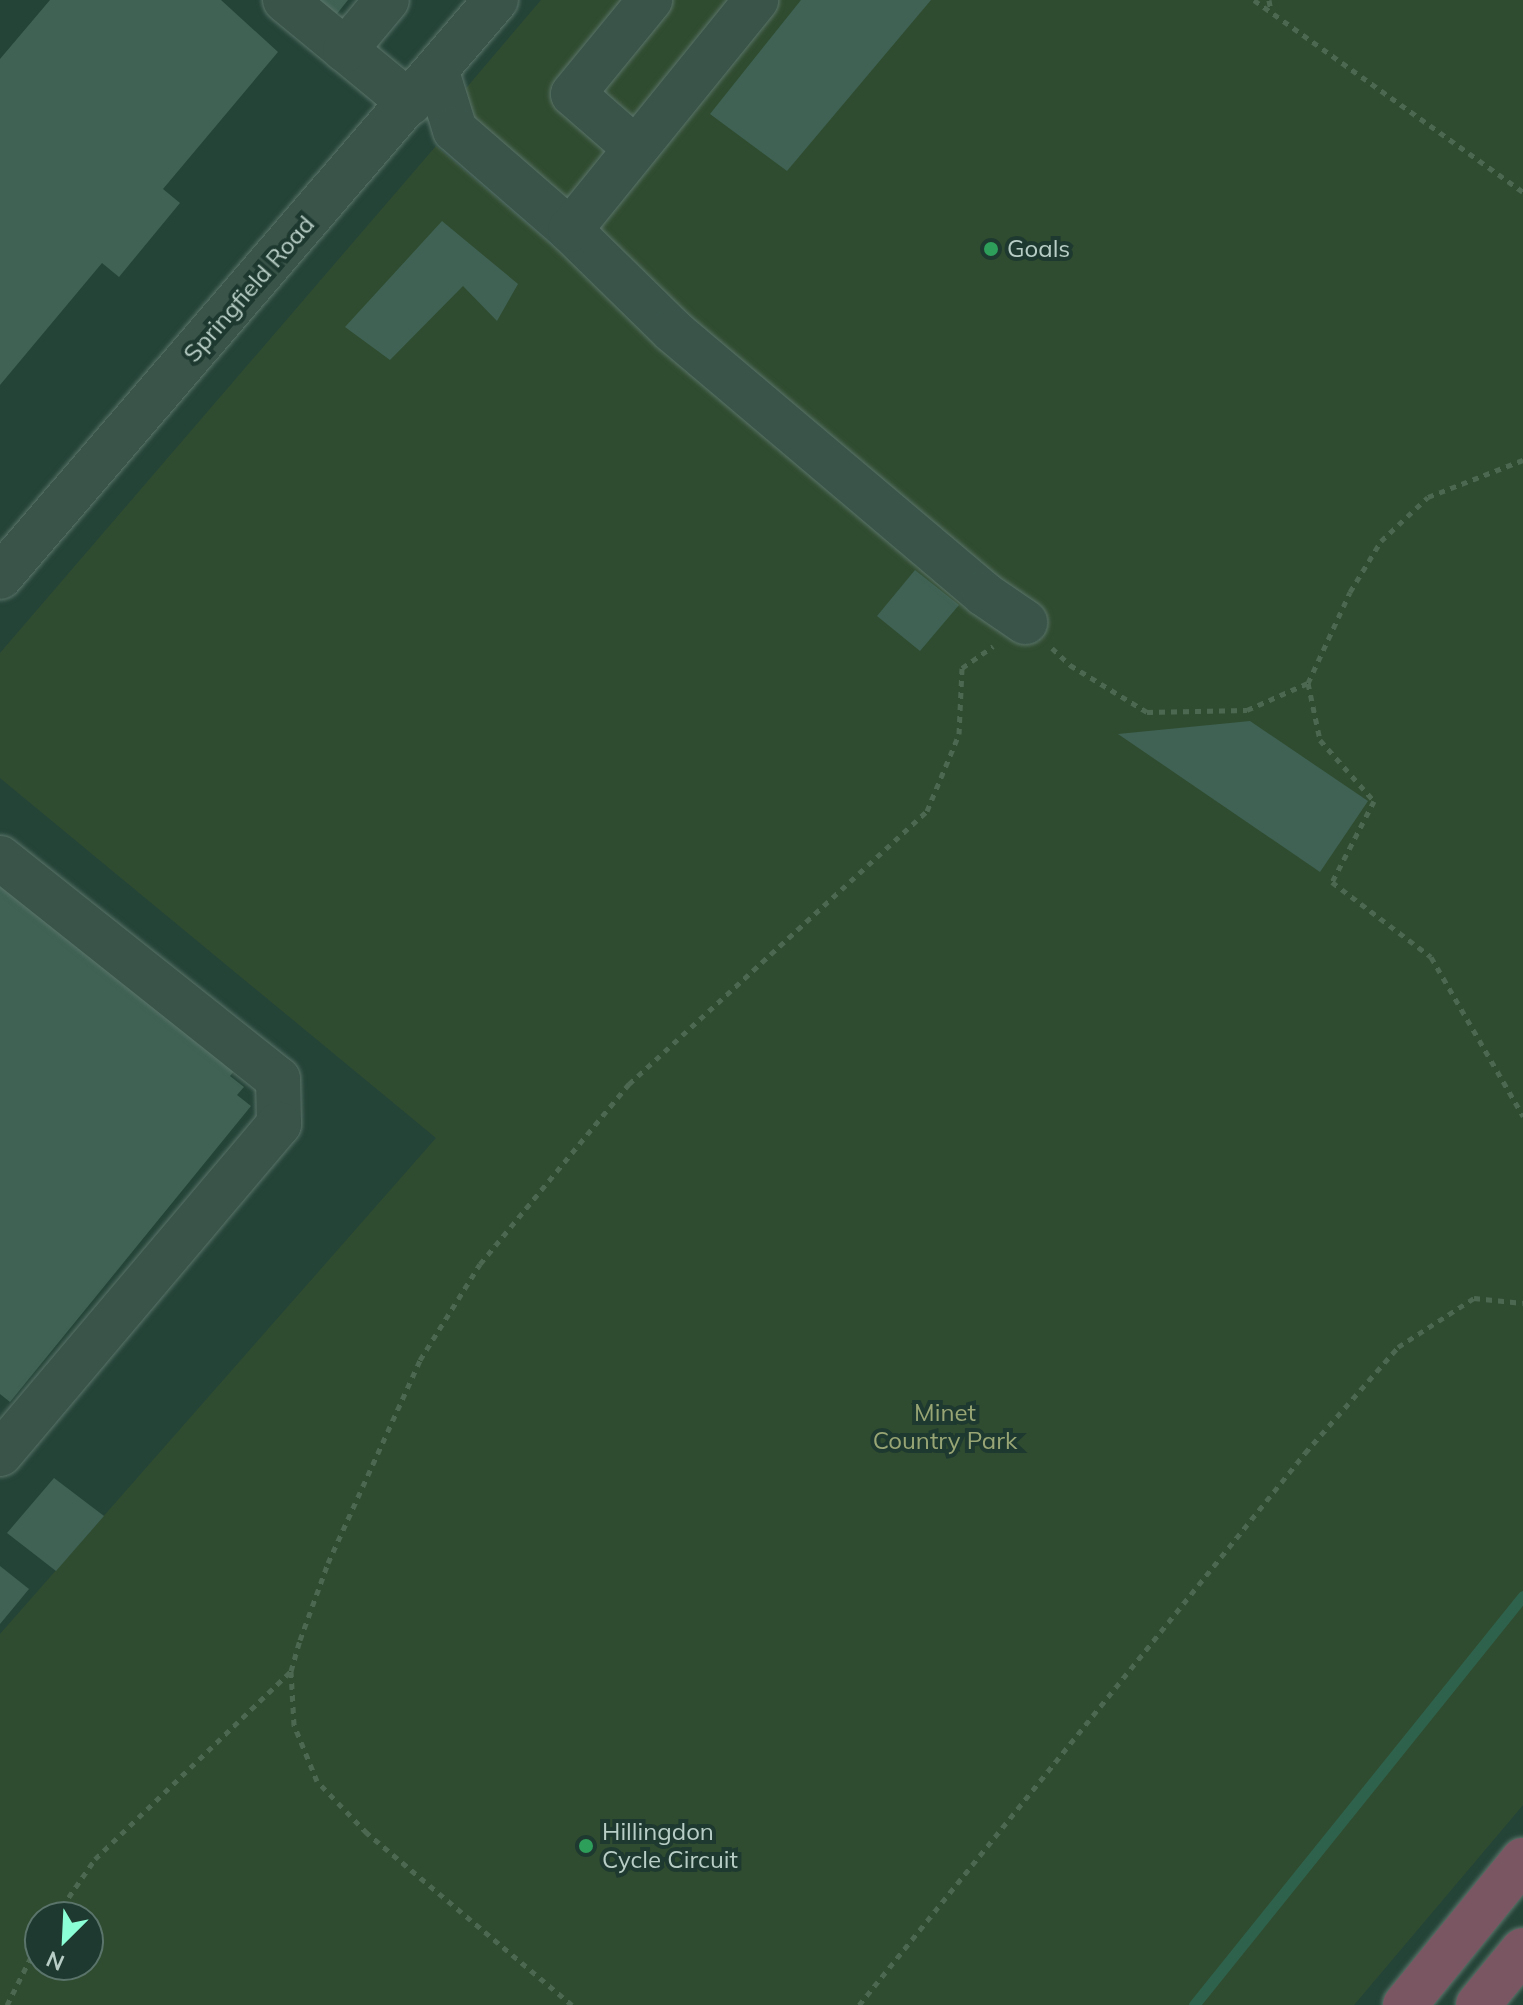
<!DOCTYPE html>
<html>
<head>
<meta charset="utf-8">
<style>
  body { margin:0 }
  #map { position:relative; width:1523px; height:2005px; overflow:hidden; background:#254438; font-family:Mulish,sans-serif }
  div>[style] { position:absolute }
  .green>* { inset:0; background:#304c30 }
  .stream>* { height:11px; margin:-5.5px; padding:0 5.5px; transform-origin:5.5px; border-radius:5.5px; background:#2f624d }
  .building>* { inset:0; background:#3f6254 }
  .path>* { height:5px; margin-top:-2.5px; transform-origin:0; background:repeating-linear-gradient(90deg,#4d6851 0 6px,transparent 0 12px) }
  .roads { filter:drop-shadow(0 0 2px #5b746a) drop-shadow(0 0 2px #5b746a) }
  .minor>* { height:44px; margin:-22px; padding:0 22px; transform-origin:22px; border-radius:22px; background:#3a544a }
  .highway>* { height:44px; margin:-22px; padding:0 22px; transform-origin:22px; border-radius:22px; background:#7a5663 }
  .dots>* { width:22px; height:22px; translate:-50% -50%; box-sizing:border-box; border:4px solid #1e392f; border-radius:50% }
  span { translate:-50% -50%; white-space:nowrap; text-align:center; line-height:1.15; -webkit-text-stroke:8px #1e392f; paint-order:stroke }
  .poi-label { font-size:24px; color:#b7cdc5 }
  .left { translate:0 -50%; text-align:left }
  .street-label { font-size:24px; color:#b7cdc5 }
  .park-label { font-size:24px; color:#98a574 }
  .north { position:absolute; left:24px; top:1901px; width:80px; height:80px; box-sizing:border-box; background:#1e392f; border:2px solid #5b746b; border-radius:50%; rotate:204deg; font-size:22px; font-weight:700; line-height:32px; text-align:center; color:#b7cdc5 }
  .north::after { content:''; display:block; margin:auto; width:28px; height:36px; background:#8bffd5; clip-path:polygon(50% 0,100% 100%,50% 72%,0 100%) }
</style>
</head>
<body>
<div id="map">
  <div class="green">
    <div style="clip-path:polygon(evenodd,541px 0,1523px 0,1523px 1805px,1354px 2005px,0 2005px,0 1634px,436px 1138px,0 778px,0 653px,436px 146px,665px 341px,450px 107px,541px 0,40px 1917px,88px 1917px,88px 1965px,40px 1965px,40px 1917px)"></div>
  </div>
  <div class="stream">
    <div style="left:1194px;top:2005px;width:525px;rotate:-51.19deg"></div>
  </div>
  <div class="building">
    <div style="clip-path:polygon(50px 0,221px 0,278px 52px,163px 189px,180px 203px,119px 277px,102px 263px,0 385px,0 59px)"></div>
    <div style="clip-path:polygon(317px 0,348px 0,336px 15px)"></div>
    <div style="clip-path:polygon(801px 0,931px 0,787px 171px,710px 114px)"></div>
    <div style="clip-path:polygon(442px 221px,518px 284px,497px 321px,463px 286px,390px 360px,345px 327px)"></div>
    <div style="clip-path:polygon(915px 570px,959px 605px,920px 651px,877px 616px)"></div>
    <div style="clip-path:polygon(1250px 721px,1368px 801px,1320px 872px,1118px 734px)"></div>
    <div style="clip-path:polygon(0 872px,239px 1065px,230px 1076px,244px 1087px,237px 1095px,251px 1106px,10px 1402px,0 1394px)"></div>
    <div style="clip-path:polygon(54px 1478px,104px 1516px,56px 1571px,7px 1533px)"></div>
    <div style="clip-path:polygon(0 1566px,29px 1589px,0 1624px)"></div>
  </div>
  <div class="path">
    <div style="left:1254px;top:0;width:330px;rotate:35.5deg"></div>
    <div style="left:1269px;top:0;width:11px;rotate:80deg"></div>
    <div style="left:1052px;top:648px;width:25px;rotate:43deg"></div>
    <div style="left:1070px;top:665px;width:90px;rotate:31.4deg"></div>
    <div style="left:1147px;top:712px;width:100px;rotate:-1.1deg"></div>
    <div style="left:1247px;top:710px;width:67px;rotate:-23.9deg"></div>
    <div style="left:1308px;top:683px;width:100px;rotate:-65.2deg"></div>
    <div style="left:1350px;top:592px;width:60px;rotate:-58.7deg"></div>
    <div style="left:1381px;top:541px;width:64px;rotate:-43.1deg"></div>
    <div style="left:1428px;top:497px;width:102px;rotate:-21.3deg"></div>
    <div style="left:1308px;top:683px;width:58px;rotate:78.1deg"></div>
    <div style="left:1320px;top:740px;width:81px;rotate:48.5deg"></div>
    <div style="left:1374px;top:801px;width:91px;rotate:117.4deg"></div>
    <div style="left:1332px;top:882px;width:124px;rotate:37.1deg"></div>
    <div style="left:1431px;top:957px;width:184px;rotate:59.9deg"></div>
    <div style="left:55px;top:1917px;width:70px;rotate:-55.4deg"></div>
    <div style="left:95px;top:1859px;width:272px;rotate:-43.8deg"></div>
    <div style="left:7px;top:2005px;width:74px;rotate:-63.4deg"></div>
    <div style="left:572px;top:2005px;width:268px;rotate:-140deg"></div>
    <div style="left:367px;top:1833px;width:72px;rotate:-133.9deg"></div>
    <div style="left:317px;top:1781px;width:61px;rotate:-112.3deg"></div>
    <div style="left:294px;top:1725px;width:54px;rotate:-93.2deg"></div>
    <div style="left:291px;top:1671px;width:32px;rotate:-74deg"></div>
    <div style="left:300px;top:1640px;width:82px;rotate:-70deg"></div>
    <div style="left:328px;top:1563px;width:223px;rotate:-65.6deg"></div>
    <div style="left:420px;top:1360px;width:113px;rotate:-58deg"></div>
    <div style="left:480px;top:1264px;width:234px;rotate:-50.4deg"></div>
    <div style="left:629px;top:1084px;width:404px;rotate:-42.5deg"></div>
    <div style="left:927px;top:811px;width:83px;rotate:-67.4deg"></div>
    <div style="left:959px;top:734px;width:66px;rotate:-87.4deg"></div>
    <div style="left:962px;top:668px;width:38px;rotate:-35deg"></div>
    <div style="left:859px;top:2005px;width:710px;rotate:-51.06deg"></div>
    <div style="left:1305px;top:1453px;width:141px;rotate:-48.7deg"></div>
    <div style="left:1398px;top:1347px;width:90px;rotate:-32.8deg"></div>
    <div style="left:1474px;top:1298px;width:49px;rotate:5.8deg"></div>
  </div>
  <div class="roads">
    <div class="minor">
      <div style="left:285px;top:0;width:162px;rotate:39.5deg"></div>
      <div style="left:345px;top:50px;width:65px;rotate:-50deg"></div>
      <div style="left:437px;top:72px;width:61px;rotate:72.8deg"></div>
      <div style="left:455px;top:130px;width:152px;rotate:41deg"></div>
      <div style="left:570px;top:230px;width:144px;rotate:44.4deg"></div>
      <div style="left:673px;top:331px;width:407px;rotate:40.2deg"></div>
      <div style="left:984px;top:594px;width:50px;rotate:34.3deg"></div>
      <div style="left:635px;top:148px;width:82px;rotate:-138.9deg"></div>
      <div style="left:573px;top:94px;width:122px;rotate:-50.7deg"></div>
      <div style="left:570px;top:230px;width:296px;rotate:-51deg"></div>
      <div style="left:0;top:577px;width:761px;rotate:-49.32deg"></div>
      <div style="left:0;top:858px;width:355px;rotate:38.5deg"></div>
      <div style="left:278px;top:1079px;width:45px;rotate:88.7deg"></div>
      <div style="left:279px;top:1124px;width:432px;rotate:130.2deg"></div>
    </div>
    <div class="highway">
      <div style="left:1405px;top:2005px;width:187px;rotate:-50.9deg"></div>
      <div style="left:1478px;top:2005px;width:71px;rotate:-50.7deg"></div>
    </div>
  </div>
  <div class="dots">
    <div style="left:991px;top:249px;background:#2e9e5b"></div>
    <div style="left:586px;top:1846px;background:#2e9e5b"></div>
  </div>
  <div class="poi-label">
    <span class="left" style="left:1007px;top:249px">Goals</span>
    <span class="left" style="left:602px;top:1846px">Hillingdon<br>Cycle Circuit</span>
  </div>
  <div class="street-label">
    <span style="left:249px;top:289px;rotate:-49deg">Springfield Road</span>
  </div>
  <div class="park-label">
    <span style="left:945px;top:1427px">Minet<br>Country Park</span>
  </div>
  <div class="north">N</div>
</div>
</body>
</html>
